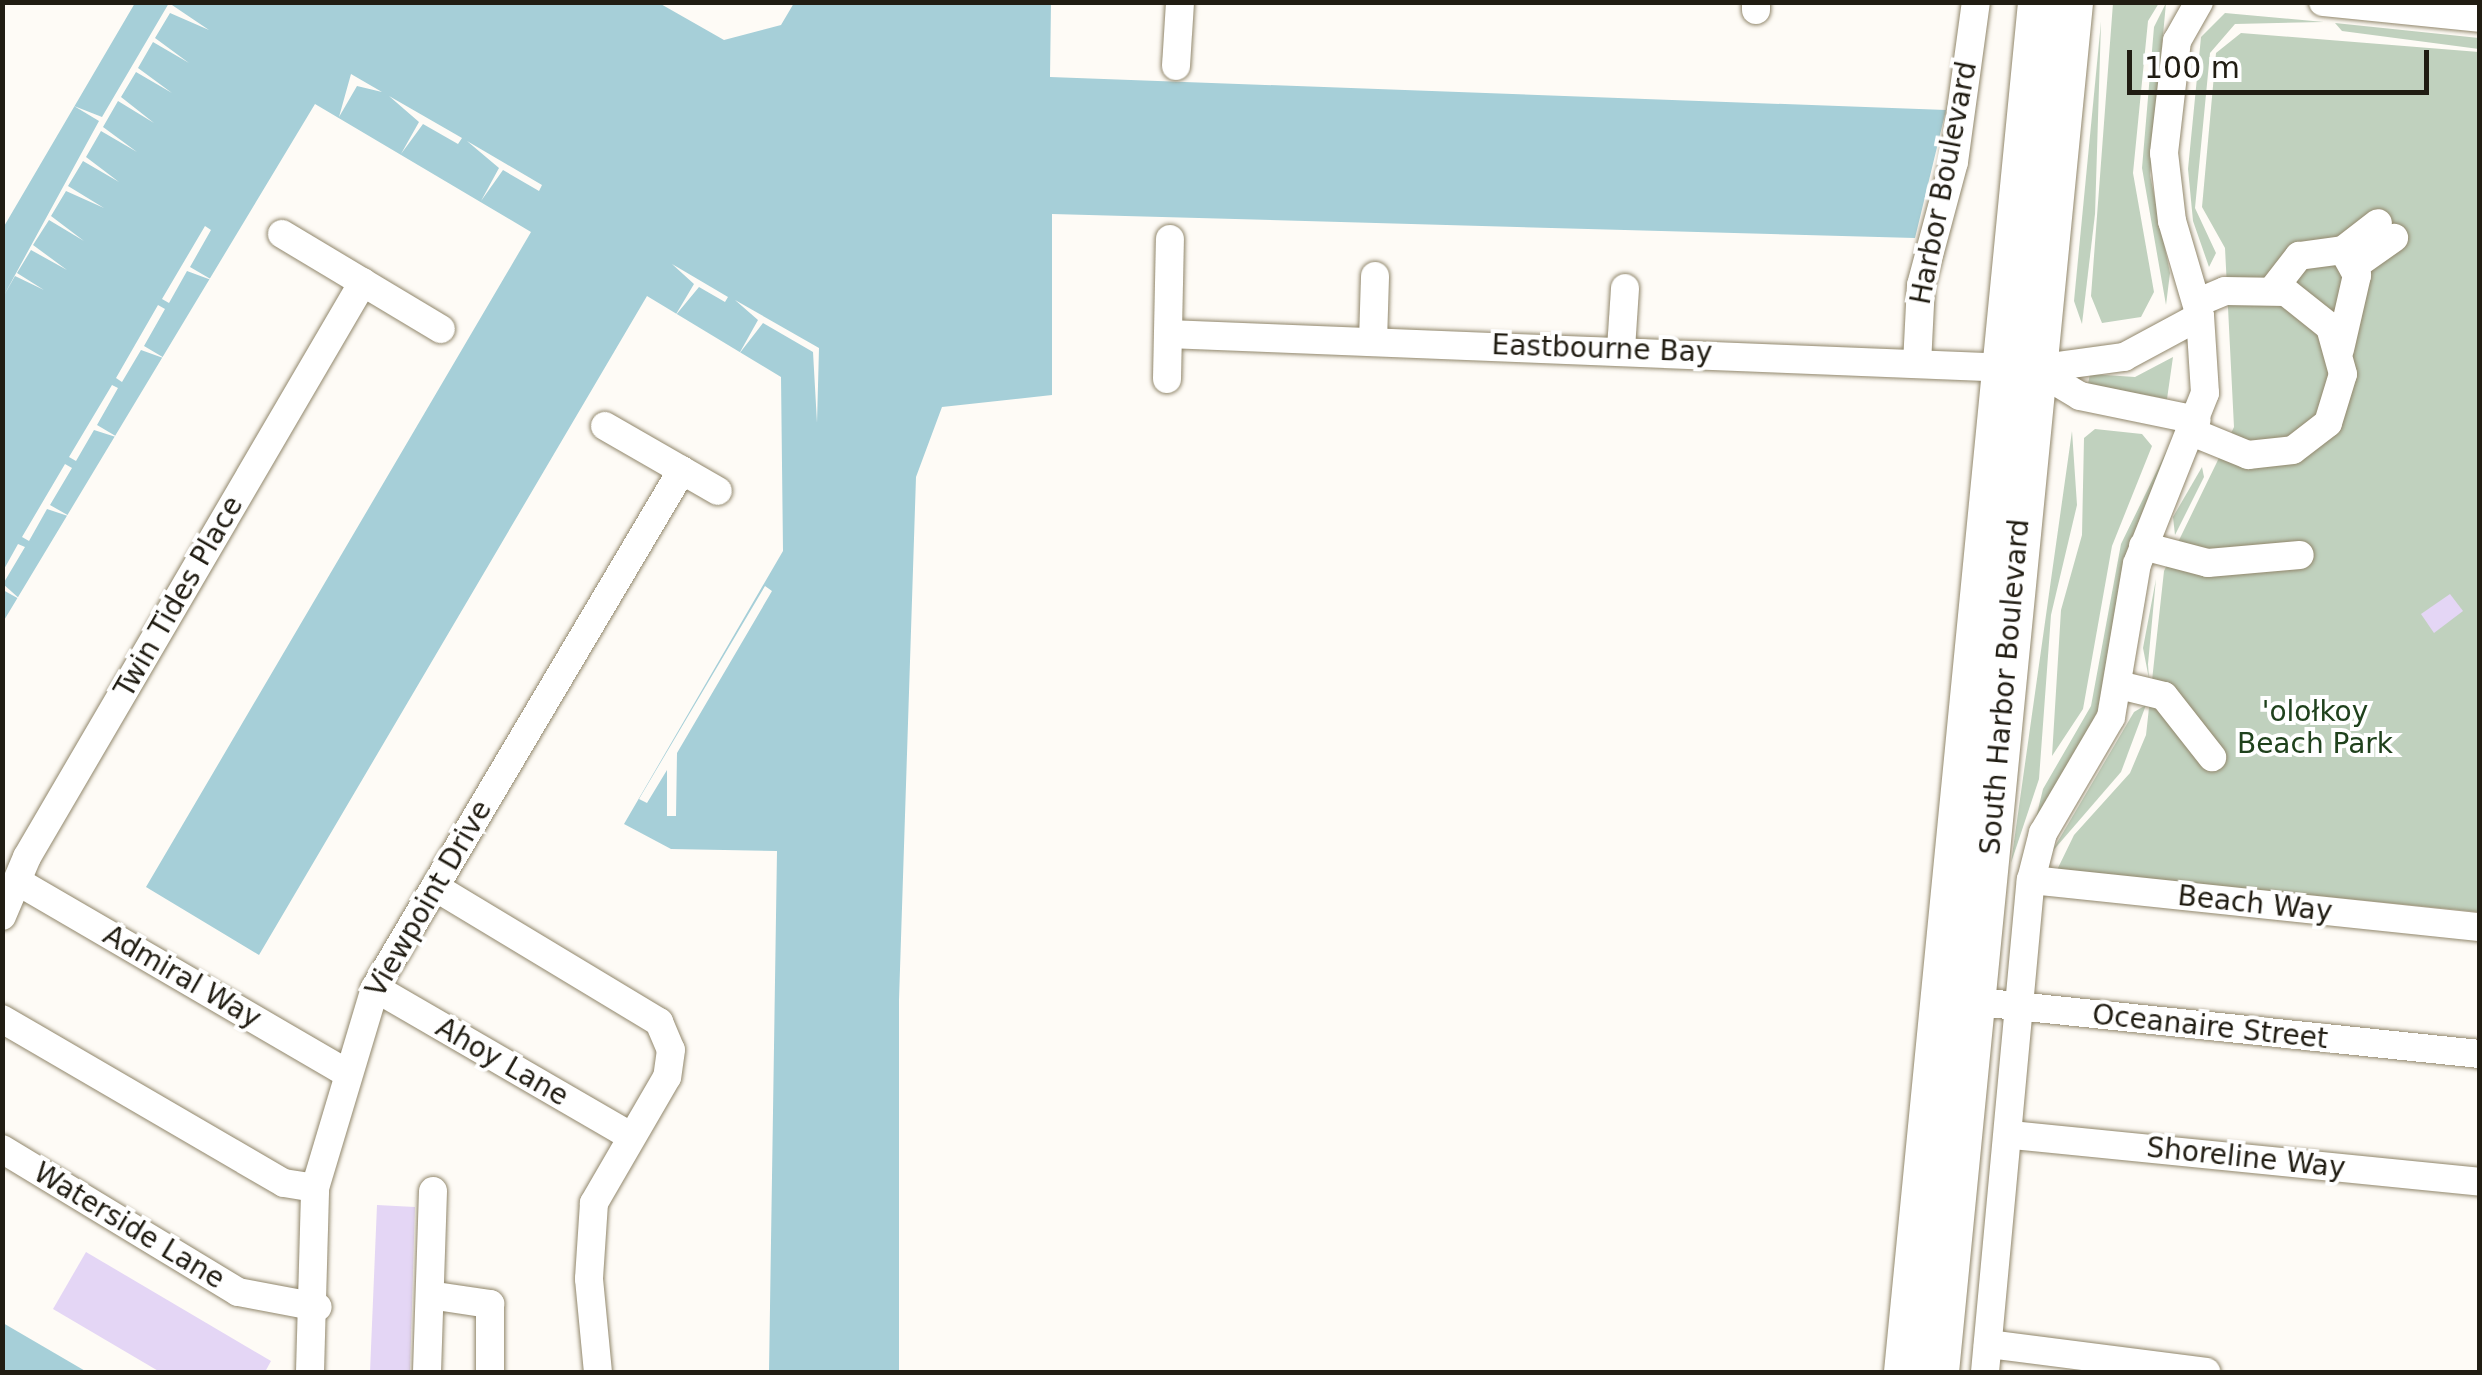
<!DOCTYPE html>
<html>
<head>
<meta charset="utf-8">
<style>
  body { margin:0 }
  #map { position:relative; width:2482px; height:1375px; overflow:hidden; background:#fefbf6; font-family:"DejaVu Sans",sans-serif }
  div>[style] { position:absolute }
  .green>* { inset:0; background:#c0d1be }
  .water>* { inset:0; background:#a6cfd8 }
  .pier>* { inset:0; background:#fefbf6 }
  .building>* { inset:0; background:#e4d6f5 }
  .roads { filter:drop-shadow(0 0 2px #91876c) drop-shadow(0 0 2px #91876c) }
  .minor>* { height:28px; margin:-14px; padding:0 14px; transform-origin:14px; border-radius:14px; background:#fff }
  .major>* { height:38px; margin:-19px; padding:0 19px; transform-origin:19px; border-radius:19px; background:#fff }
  span { translate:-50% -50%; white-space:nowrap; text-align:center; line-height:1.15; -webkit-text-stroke:8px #fff; paint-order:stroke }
  .street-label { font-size:28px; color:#211d13 }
  .park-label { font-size:28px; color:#1f411c }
  .frame { position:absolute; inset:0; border:5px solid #211d13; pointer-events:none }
  .scale { position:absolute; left:2127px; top:50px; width:302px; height:45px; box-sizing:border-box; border:5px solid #211d13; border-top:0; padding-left:12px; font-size:30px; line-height:35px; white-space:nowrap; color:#211d13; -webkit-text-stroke:8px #fff; paint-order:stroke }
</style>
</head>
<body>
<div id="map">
  <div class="green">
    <div style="clip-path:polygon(2113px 3px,2159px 3px,2148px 21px,2133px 173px,2154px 292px,2141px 317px,2102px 323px,2091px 296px)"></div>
    <div style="clip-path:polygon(2166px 3px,2150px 175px,2170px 273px,2166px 305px,2142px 168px,2154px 27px)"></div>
    <div style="clip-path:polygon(2225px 13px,2324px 22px,2235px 24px,2210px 53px,2195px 208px,2216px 253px,2209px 267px,2193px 221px,2188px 169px,2201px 37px)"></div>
    <div style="clip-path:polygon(2101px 22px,2095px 214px,2082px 324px,2074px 301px)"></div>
    <div style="clip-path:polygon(2335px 23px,2479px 38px,2479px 49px,2342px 31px)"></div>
    <div style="clip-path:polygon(2241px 33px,2479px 52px,2479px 912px,2057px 870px,2074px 835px,2130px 773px,2146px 735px,2164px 571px,2234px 427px,2225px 248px,2202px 207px,2216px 53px)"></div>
    <div style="clip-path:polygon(2173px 357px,2167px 399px,2088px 384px,2090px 374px,2135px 377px)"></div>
    <div style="clip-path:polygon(2095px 429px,2142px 434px,2152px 446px,2112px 546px,2083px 709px,2052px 756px,2061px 610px,2082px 535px,2084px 438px)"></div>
    <div style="clip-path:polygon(2072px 431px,2077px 505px,2051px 615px,2039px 779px,2011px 863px)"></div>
    <div style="clip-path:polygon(2168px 448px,2125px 556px,2102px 702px,2028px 851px,2043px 789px,2091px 706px,2121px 544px)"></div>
    <div style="clip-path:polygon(2202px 467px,2204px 477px,2175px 535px,2173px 517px)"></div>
    <div style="clip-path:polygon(2156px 579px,2148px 664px,2149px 679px,2143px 648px)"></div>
    <div style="clip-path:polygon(2146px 705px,2121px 772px,2051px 853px,2134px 712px)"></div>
  </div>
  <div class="water">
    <div style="clip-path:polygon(135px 3px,659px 3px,724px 40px,781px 25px,794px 3px,1051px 3px,1050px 77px,1946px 110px,1915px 238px,1052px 214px,1052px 395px,942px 407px,916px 477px,899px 1000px,899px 1372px,769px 1372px,777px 851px,671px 849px,624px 824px,783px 551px,781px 377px,647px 296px,259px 955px,146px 887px,531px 232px,315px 104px,3px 622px,3px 228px)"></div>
    <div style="clip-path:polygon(3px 1323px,87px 1372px,3px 1372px)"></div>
  </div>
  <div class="pier">
    <div style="clip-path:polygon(169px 3px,209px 30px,170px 13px,155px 38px,189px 63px,153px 42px,138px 68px,172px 93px,136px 72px,121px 97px,154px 123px,118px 101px,103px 127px,137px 152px,101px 131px,86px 157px,119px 182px,83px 161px,68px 186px,104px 208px,66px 191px,51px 216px,84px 241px,49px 220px,33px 245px,67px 270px,31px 250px,17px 273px,44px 290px,15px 276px,3px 297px,99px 121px,74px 106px,102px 117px)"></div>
    <div style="clip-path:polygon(351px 74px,382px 92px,357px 86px,339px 117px)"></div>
    <div style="clip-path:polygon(389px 96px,462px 138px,458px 144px,423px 124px,401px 154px,419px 122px)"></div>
    <div style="clip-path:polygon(467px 141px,542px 185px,539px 191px,503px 170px,481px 201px,499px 168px)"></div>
    <div style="clip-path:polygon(205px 226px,211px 230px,190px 267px,214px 281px,187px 271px,169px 303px,162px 299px)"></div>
    <div style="clip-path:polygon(672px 264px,728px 297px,725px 302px,699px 287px,675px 316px,694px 284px)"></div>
    <div style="clip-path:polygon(735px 300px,819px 348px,817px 423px,813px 352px,763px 323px,739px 354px,758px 320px)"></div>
    <div style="clip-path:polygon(158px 305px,165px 309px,144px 346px,166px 359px,141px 350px,122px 382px,116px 378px)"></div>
    <div style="clip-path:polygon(112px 385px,118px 388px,97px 425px,119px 438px,94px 430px,76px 461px,69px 457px)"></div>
    <div style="clip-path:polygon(65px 464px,72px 468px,50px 505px,71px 517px,47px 509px,29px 541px,22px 537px)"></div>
    <div style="clip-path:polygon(18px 544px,25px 547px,3px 584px,21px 600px,3px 590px,3px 571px)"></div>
    <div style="clip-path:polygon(765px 586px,772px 591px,677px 753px,676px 816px,667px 816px,667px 770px,647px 803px,639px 799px)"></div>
  </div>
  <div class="building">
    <div style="clip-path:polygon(2450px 594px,2463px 611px,2434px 633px,2421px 614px)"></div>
    <div style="clip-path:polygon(377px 1205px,415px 1207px,410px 1372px,370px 1372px)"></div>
    <div style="clip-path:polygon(86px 1252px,271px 1361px,265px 1372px,160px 1372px,53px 1309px)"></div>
  </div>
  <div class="roads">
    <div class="minor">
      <div style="left:2323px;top:2px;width:158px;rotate:5.8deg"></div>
      <div style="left:1756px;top:10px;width:8px;rotate:-90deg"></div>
      <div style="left:1176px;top:66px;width:64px;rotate:-86.4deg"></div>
      <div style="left:282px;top:234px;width:185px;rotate:30.9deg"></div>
      <div style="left:2343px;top:250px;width:44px;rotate:-37.6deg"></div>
      <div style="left:2354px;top:266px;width:49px;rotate:-35deg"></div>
      <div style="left:2274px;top:288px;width:41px;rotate:-52deg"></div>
      <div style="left:2299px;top:256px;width:44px;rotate:-7.8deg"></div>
      <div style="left:2343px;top:250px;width:29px;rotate:61deg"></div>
      <div style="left:2357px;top:275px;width:76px;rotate:102.9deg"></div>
      <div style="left:1168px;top:334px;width:868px;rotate:2.31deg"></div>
      <div style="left:2035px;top:369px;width:90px;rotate:-7.7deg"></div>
      <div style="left:2124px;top:357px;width:86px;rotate:-28.3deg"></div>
      <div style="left:1373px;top:341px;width:65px;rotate:-88.2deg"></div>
      <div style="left:1621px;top:349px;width:61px;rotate:-86.2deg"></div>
      <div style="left:1917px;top:364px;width:79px;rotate:-87.1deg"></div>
      <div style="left:1921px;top:285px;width:127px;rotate:-75deg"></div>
      <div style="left:1954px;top:162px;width:162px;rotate:-82.2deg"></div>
      <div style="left:2035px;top:369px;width:52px;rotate:31deg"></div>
      <div style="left:2080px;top:396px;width:119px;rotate:11.6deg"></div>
      <div style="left:1167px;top:379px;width:140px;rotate:-88.8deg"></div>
      <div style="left:605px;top:426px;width:130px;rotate:29.9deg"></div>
      <div style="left:2192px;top:432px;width:61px;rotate:22.3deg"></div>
      <div style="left:2248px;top:455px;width:45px;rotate:-6.3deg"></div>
      <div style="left:2293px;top:450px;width:44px;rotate:-37.6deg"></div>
      <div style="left:2328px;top:423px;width:51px;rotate:-73deg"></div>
      <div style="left:2343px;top:374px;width:49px;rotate:-105.5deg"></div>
      <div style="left:2330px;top:327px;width:56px;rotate:-141.5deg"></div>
      <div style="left:2286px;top:292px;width:61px;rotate:-179.1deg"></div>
      <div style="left:2225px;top:291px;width:30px;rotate:157deg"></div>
      <div style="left:2143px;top:546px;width:67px;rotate:14.7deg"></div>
      <div style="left:2208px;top:563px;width:92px;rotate:-5deg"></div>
      <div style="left:2119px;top:685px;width:46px;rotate:13.7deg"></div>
      <div style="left:2164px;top:696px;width:78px;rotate:51.8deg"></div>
      <div style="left:2031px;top:880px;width:451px;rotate:6deg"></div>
      <div style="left:22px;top:884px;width:371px;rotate:30.2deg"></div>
      <div style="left:435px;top:887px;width:262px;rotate:31.1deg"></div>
      <div style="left:659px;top:1022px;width:30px;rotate:67deg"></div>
      <div style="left:671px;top:1050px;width:27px;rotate:98deg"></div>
      <div style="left:667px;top:1077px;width:146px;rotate:120.1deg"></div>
      <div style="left:594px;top:1203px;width:76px;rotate:93.8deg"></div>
      <div style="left:589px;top:1279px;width:93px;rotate:84.5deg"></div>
      <div style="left:2px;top:916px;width:64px;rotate:-67deg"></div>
      <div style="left:27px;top:857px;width:666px;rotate:-59.7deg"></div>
      <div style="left:375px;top:988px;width:295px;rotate:30.1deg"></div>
      <div style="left:1959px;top:1000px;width:524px;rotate:5.92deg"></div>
      <div style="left:2px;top:1019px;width:326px;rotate:30.2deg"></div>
      <div style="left:284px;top:1183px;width:31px;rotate:9deg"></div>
      <div style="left:2012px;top:1135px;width:470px;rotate:5.7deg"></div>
      <div style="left:2px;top:1149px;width:276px;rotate:31.2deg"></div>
      <div style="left:238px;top:1292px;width:81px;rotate:10.6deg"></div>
      <div style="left:436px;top:1296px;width:55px;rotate:8.4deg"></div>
      <div style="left:490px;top:1304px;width:68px;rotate:90deg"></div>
      <div style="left:1988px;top:1344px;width:220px;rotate:7.3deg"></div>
      <div style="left:310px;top:1372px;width:184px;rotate:-88.4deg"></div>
      <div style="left:315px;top:1188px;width:209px;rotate:-73.3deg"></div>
      <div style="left:375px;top:988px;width:602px;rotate:-59.35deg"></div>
      <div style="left:427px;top:1372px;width:181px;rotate:-88.1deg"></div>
      <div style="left:1985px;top:1372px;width:494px;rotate:-84.7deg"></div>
      <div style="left:2031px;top:880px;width:49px;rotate:-75.7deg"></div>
      <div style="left:2043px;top:833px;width:134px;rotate:-59.6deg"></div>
      <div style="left:2111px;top:717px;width:155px;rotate:-80.4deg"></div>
      <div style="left:2137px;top:564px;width:184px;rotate:-68.3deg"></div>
      <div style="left:2205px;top:393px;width:77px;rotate:-93.7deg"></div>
      <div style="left:2200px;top:316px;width:99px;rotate:-106.4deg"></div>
      <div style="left:2172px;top:221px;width:68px;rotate:-96.7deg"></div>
      <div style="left:2164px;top:153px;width:113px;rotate:-83.4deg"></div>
      <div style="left:2177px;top:41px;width:45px;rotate:-60.6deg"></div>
    </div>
    <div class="major">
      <div style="left:1903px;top:1372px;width:1377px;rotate:-84.41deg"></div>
      <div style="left:1940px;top:1372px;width:1377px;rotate:-84.41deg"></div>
    </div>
  </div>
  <div class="street-label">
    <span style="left:1944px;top:183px;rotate:-79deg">Harbor Boulevard</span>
    <span style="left:1602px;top:349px;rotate:2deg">Eastbourne Bay</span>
    <span style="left:179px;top:597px;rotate:-60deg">Twin Tides Place</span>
    <span style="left:2005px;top:687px;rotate:-85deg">South Harbor Boulevard</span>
    <span style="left:429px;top:899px;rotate:-60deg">Viewpoint Drive</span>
    <span style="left:2255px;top:904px;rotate:6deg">Beach Way</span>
    <span style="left:182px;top:977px;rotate:30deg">Admiral Way</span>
    <span style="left:2210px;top:1027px;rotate:6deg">Oceanaire Street</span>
    <span style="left:502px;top:1062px;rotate:30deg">Ahoy Lane</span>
    <span style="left:2246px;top:1158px;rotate:6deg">Shoreline Way</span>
    <span style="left:129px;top:1226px;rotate:31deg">Waterside Lane</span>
  </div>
  <div class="park-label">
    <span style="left:2315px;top:728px">'olołkoy<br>Beach Park</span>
  </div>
  <div class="frame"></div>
  <div class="scale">100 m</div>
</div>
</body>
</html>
